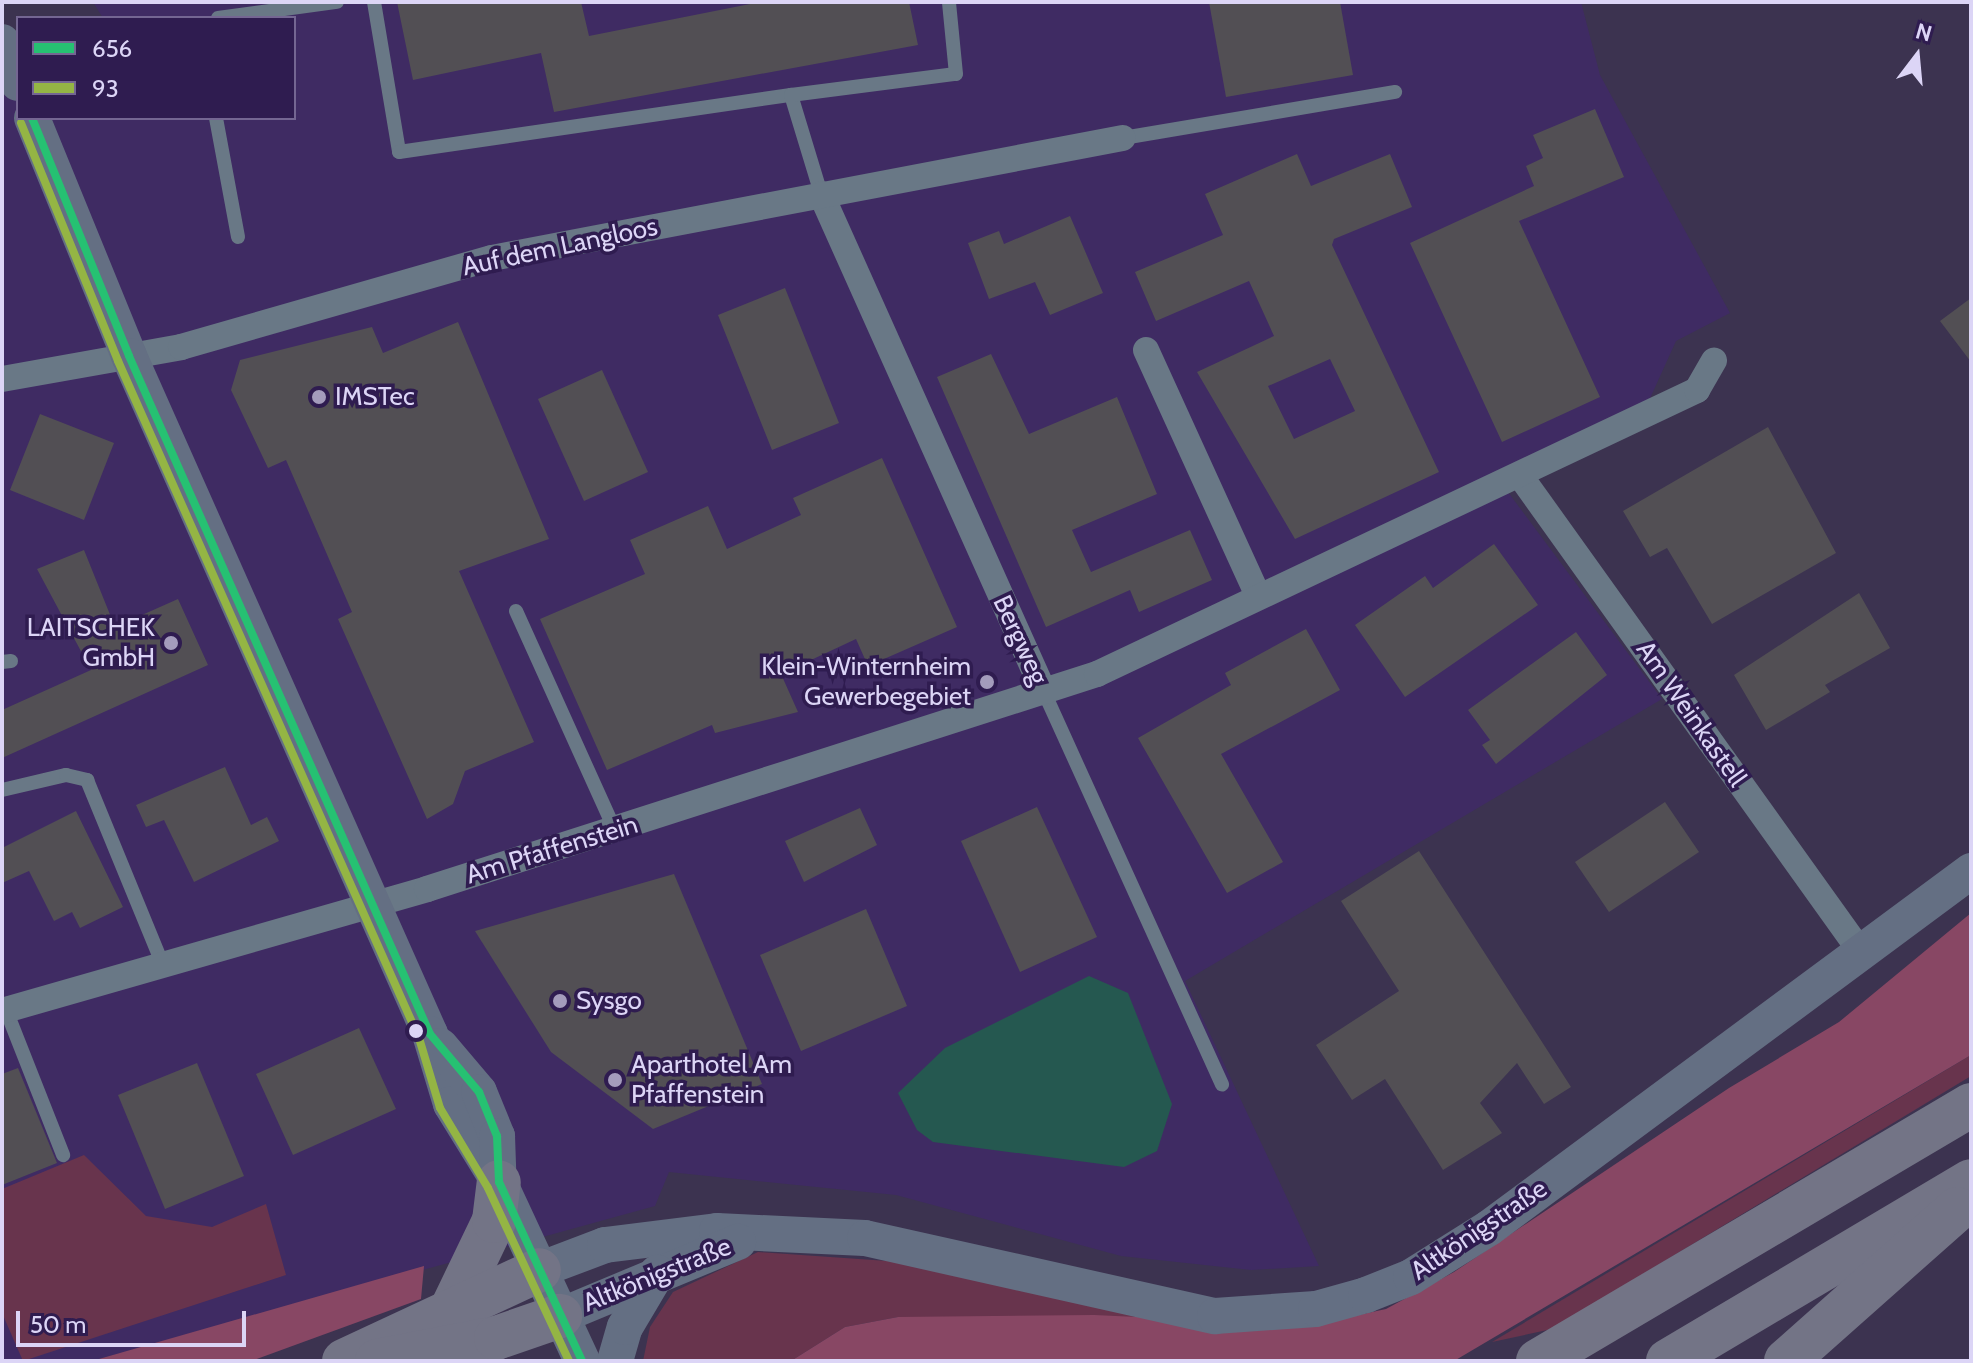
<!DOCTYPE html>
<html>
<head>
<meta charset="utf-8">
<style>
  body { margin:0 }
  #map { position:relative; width:1973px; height:1363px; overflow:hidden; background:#3c3350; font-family:Cabin,sans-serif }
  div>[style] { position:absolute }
  .built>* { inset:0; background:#3f2b63 }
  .green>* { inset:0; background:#68344d }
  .forest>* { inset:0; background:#884764 }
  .water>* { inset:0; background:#255850 }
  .building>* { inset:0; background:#524f54 }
  .lane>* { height:14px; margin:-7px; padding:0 7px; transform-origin:7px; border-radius:7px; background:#697886 }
  .street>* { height:26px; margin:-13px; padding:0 13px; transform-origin:13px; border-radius:13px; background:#697886 }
  .secondary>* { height:36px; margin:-18px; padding:0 18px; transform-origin:18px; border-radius:18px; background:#646f83 }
  .highway>* { height:44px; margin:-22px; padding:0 22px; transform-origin:22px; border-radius:22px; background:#737486 }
  .bus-1>* { height:8px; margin:-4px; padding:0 4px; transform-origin:4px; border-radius:4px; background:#26c172 }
  .bus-2>* { height:8px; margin:-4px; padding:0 4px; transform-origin:4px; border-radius:4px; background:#94b544 }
  .dots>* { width:22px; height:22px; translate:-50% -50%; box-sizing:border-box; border:4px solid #2f1c50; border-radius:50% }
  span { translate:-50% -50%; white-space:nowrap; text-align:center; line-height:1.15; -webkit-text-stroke:7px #2f1c50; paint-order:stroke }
  .street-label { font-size:26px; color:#dcd5f6 }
  .poi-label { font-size:26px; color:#dcd5f6 }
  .left { translate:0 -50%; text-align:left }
  .right { translate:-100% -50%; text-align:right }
  .frame { position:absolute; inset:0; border:4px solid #dcd5f6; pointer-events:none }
  .legend { position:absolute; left:16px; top:16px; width:280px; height:104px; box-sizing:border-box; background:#2f1c50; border:2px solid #746692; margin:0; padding:10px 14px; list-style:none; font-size:24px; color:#dcd5f6 }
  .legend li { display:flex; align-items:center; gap:16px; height:40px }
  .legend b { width:40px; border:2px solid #746692 }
  .north { position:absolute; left:1877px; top:16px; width:80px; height:80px; -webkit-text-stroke:6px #2f1c50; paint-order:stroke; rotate:16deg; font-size:22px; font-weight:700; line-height:32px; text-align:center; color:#dcd5f6 }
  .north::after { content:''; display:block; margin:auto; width:28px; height:36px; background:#dcd5f6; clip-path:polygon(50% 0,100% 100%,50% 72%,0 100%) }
  .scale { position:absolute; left:16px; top:1311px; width:230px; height:36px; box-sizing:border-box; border:4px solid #dcd5f6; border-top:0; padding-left:10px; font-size:24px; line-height:28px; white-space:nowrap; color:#dcd5f6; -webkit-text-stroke:6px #2f1c50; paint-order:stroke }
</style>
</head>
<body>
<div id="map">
  <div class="built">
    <div style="clip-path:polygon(93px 2px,1581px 2px,1600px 75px,1730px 313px,1676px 341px,1647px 405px,1496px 476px,1662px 699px,1185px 981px,1319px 1266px,1251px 1270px,1121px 1256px,896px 1195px,669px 1172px,655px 1206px,92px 1361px,2px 1361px,2px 94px,18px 89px,18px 118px,294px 118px,294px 18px,103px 18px)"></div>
  </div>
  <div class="green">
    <div style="clip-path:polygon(1971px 1055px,1971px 1076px,1552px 1329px,1492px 1342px)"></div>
    <div style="clip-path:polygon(84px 1155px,146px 1216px,212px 1227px,266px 1204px,286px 1275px,23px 1361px,2px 1313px,2px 1189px)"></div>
    <div style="clip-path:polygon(758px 1252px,902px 1262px,1151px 1319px,898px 1317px,845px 1327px,791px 1361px,643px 1361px,650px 1327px,673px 1292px)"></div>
  </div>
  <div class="forest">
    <div style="clip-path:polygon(1971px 913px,1971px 1055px,1454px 1361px,791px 1361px,845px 1327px,898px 1317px,1094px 1315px,1312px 1325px,1386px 1309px,1454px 1272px,1729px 1088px,1839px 1022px)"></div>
    <div style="clip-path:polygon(424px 1266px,421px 1299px,251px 1361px,92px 1361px)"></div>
  </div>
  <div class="water">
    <div style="clip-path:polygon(1089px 976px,1128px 993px,1172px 1104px,1157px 1151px,1124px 1167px,933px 1142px,917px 1130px,898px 1093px,945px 1048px)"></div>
  </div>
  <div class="building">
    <div style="clip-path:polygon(397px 2px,581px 2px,589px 36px,760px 2px,909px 2px,918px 45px,554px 112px,541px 53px,413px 80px)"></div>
    <div style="clip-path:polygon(1209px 2px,1340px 2px,1353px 75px,1226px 97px)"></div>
    <div style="clip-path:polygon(1595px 109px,1624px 177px,1519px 221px,1600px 397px,1502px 442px,1410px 243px,1534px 186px,1526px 166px,1543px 158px,1533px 135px)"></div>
    <div style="clip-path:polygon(evenodd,1297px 154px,1311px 186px,1390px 154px,1412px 207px,1334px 239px,1332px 245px,1439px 472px,1295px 539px,1197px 372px,1274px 336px,1249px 281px,1156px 321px,1135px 272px,1223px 235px,1205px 194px,1297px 154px,1330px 359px,1355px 411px,1294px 439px,1268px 386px,1330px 359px)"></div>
    <div style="clip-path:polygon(1070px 216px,1103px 293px,1050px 315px,1035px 282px,989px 299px,968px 243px,999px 231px,1004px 244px)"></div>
    <div style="clip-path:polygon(785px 288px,839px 423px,772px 450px,718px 315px)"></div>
    <div style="clip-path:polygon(1971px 298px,1971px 362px,1940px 321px)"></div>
    <div style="clip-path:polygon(458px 322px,549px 539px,459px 571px,534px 742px,465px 771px,453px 804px,427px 819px,338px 619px,352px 612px,286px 460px,268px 468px,231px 390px,240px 360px,372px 327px,383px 353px)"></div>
    <div style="clip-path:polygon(991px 354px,1029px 434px,1117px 397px,1157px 494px,1072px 530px,1091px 572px,1190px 530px,1212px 580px,1139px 612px,1130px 590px,1046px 627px,937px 377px)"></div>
    <div style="clip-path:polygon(602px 370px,648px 472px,584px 501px,538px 399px)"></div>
    <div style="clip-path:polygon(40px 414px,114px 443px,84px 520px,10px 490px)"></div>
    <div style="clip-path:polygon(1768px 427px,1836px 553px,1712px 624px,1667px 548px,1650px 557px,1623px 511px)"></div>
    <div style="clip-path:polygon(882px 458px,957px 627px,868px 666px,856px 639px,781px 674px,798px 712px,715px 733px,712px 725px,607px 770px,540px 619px,645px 574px,630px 540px,708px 506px,727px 549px,801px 515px,793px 498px)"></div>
    <div style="clip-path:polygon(1494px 544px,1538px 605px,1405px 697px,1355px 625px,1425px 576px,1433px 588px)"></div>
    <div style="clip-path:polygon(84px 550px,115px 627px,178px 599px,208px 665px,2px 758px,2px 710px,91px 670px,37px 569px)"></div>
    <div style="clip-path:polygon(1859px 593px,1890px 648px,1825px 685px,1830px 692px,1766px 730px,1734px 675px)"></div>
    <div style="clip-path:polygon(1306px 629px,1340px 690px,1221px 754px,1283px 862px,1227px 893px,1138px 738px,1231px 685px,1225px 673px)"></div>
    <div style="clip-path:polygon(1576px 632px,1607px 675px,1496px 764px,1482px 745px,1490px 740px,1468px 710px)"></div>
    <div style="clip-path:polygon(225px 767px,251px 825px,267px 817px,279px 841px,194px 882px,164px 820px,146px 827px,136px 805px)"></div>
    <div style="clip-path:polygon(1665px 802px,1699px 852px,1609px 912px,1575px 862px)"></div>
    <div style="clip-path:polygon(1037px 807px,1097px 937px,1020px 972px,961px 841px)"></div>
    <div style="clip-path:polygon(860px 808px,877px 845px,804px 882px,785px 841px)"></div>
    <div style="clip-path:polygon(76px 811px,123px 907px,80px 928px,72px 912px,54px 921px,29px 871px,2px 883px,2px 848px)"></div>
    <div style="clip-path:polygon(1419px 851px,1571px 1087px,1544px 1104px,1517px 1063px,1480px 1103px,1502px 1133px,1443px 1170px,1385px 1079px,1352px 1100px,1316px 1045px,1399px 991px,1341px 901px)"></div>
    <div style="clip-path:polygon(674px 874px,762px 1084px,653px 1129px,551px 1052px,475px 931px)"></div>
    <div style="clip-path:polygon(866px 909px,907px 1006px,801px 1051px,760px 955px)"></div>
    <div style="clip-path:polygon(359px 1028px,396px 1109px,293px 1155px,256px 1074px)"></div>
    <div style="clip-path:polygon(197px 1063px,244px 1176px,165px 1209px,118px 1095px)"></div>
    <div style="clip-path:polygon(18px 1068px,57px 1163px,2px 1185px,2px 1074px)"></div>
  </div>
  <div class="lane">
    <div style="left:374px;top:2px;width:152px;rotate:80.5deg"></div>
    <div style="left:399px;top:152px;width:396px;rotate:-8.3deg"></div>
    <div style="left:791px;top:95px;width:103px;rotate:73.1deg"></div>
    <div style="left:218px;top:18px;width:120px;rotate:-7.7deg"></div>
    <div style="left:791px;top:95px;width:166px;rotate:-7.3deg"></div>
    <div style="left:956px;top:74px;width:72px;rotate:-95.6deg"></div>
    <div style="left:216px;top:118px;width:121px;rotate:79.5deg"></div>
    <div style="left:1123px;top:138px;width:276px;rotate:-9.6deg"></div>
    <div style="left:516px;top:611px;width:240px;rotate:65.7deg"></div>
    <div style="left:2px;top:662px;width:9px;rotate:-6deg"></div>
    <div style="left:1044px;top:692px;width:431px;rotate:65.6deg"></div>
    <div style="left:2px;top:790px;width:66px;rotate:-13.2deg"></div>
    <div style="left:66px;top:775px;width:22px;rotate:13deg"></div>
    <div style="left:87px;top:780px;width:198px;rotate:67.7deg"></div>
    <div style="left:6px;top:1010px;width:156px;rotate:68.5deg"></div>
  </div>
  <div class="street">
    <div style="left:821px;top:194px;width:546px;rotate:65.88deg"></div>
    <div style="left:1146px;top:350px;width:270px;rotate:65.5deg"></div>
    <div style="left:2px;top:379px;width:182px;rotate:-10.1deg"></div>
    <div style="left:181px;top:347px;width:323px;rotate:-16deg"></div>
    <div style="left:492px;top:258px;width:642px;rotate:-10.77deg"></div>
    <div style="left:1521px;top:477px;width:584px;rotate:54.41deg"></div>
    <div style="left:2px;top:1011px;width:442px;rotate:-16deg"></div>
    <div style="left:427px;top:889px;width:704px;rotate:-17.79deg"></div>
    <div style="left:1097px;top:674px;width:664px;rotate:-25.33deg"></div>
    <div style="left:1697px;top:390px;width:34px;rotate:-60deg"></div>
  </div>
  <div class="secondary">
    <div style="left:2px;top:42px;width:44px;rotate:68.7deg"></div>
    <div style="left:32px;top:118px;width:257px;rotate:67.8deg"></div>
    <div style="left:129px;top:356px;width:742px;rotate:66.06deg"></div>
    <div style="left:430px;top:1034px;width:73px;rotate:73.3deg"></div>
    <div style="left:451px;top:1104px;width:92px;rotate:58.4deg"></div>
    <div style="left:499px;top:1182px;width:197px;rotate:65.1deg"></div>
    <div style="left:440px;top:1046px;width:60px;rotate:49.7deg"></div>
    <div style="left:479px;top:1092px;width:48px;rotate:67.8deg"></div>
    <div style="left:497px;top:1136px;width:33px;rotate:88deg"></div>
    <div style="left:539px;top:1270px;width:71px;rotate:-20.7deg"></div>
    <div style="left:605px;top:1245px;width:113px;rotate:-7.1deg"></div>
    <div style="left:717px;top:1231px;width:148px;rotate:2.7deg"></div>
    <div style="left:865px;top:1238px;width:359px;rotate:12.6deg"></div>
    <div style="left:1215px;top:1316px;width:101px;rotate:-4deg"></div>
    <div style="left:1316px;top:1309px;width:52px;rotate:-15.6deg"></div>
    <div style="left:1366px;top:1295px;width:48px;rotate:-21.8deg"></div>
    <div style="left:1411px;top:1277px;width:92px;rotate:-32.1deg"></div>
    <div style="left:1489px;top:1228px;width:600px;rotate:-36.53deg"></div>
    <div style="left:560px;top:1316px;width:193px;rotate:-22.6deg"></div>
    <div style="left:615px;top:1361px;width:35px;rotate:-74deg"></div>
    <div style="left:625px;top:1327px;width:63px;rotate:-59.3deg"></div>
  </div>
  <div class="highway">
    <div style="left:454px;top:1304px;width:92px;rotate:-64.3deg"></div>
    <div style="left:494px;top:1221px;width:39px;rotate:-83deg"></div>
    <div style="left:344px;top:1361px;width:215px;rotate:-25deg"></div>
    <div style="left:377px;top:1361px;width:121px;rotate:-10.9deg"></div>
    <div style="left:496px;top:1338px;width:68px;rotate:-19deg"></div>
    <div style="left:1538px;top:1361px;width:503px;rotate:-30.59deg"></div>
    <div style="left:1668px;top:1361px;width:352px;rotate:-30.7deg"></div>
    <div style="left:1786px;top:1361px;width:229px;rotate:-41.6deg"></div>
  </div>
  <div class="bus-1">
    <div style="left:32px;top:118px;width:257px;rotate:67.8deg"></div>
    <div style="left:129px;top:356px;width:742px;rotate:66.06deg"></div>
    <div style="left:430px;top:1034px;width:76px;rotate:49.8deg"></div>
    <div style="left:479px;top:1092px;width:48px;rotate:67.8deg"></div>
    <div style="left:497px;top:1136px;width:46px;rotate:87.5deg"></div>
    <div style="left:499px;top:1182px;width:197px;rotate:65.1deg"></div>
  </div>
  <div class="bus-2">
    <div style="left:21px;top:123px;width:257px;rotate:67.8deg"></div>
    <div style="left:118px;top:361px;width:741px;rotate:66.03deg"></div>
    <div style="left:419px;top:1038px;width:73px;rotate:73.3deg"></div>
    <div style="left:440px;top:1108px;width:93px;rotate:59deg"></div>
    <div style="left:488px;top:1188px;width:191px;rotate:64.9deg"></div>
  </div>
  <div class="dots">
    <div style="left:319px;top:397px;background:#a49cbc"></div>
    <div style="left:171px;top:643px;background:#a49cbc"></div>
    <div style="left:987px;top:682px;background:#a49cbc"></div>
    <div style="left:560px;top:1001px;background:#a49cbc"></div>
    <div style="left:416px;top:1031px;background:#dcd5f6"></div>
    <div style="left:615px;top:1080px;background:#a49cbc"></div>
  </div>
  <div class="street-label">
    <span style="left:560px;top:247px;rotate:-12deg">Auf dem Langloos</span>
    <span style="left:1020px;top:640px;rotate:65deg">Bergweg</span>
    <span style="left:1691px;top:714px;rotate:55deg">Am Weinkastell</span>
    <span style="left:552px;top:850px;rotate:-17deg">Am Pfaffenstein</span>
    <span style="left:1479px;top:1230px;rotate:-34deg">Altkönigstraße</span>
    <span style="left:657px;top:1275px;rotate:-22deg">Altkönigstraße</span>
  </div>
  <div class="poi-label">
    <span class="left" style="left:335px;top:397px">IMSTec</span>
    <span class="right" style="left:155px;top:643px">LAITSCHEK<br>GmbH</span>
    <span class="right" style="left:971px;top:682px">Klein-Winternheim<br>Gewerbegebiet</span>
    <span class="left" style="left:576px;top:1001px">Sysgo</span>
    <span class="left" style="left:631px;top:1080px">Aparthotel Am<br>Pfaffenstein</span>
  </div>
  <div class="frame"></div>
  <ul class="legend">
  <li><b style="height:10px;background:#26c172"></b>656</li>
  <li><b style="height:10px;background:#94b544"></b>93</li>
  </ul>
  <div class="north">N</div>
  <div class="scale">50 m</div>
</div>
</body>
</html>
